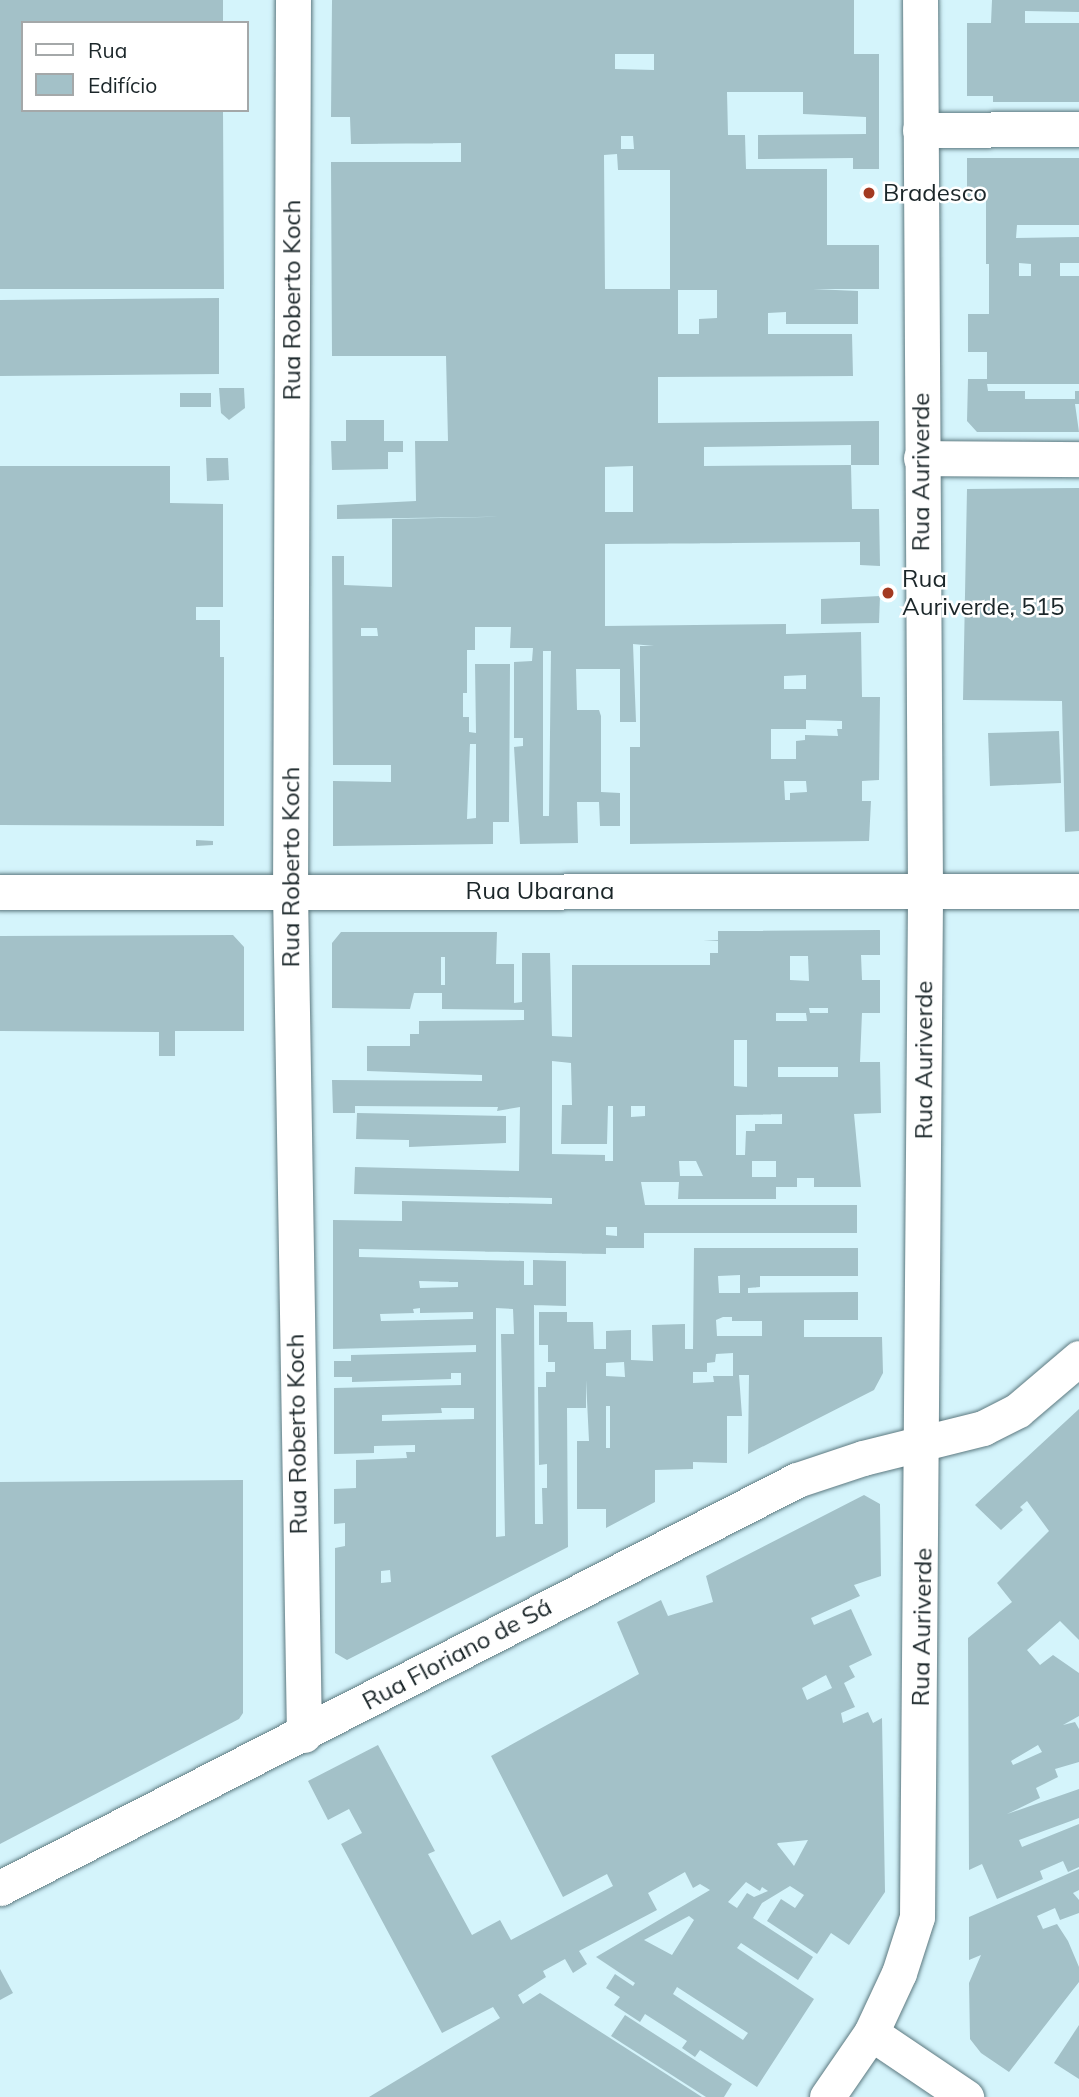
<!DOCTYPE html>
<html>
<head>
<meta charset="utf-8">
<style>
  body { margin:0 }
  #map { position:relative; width:1079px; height:2097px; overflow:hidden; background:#d4f4fb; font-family:Mulish,sans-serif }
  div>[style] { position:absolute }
  .building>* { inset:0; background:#a3c1c8 }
  .roads { filter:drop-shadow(0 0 2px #5d7980) drop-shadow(0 0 2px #5d7980) }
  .street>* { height:35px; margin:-17.5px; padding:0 17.5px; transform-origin:17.5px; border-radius:17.5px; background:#fff }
  .dots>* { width:19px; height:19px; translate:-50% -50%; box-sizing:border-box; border:4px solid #fff; border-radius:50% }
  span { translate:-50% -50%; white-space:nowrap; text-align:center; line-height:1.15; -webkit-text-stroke:5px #fff; paint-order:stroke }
  .poi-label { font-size:24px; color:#1b2629 }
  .left { translate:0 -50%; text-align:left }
  .street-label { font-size:24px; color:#1b2629 }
  .legend { position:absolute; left:21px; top:21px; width:228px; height:91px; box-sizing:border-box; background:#fff; border:2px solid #a4a8a9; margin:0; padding:9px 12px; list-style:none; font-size:21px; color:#1b2629 }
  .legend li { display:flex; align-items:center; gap:14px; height:35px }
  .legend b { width:35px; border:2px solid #a4a8a9 }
</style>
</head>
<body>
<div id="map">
  <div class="building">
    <div style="clip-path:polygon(0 0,223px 0,223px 23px,23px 23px,23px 110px,223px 110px,224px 289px,0 289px)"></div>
    <div style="clip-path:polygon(evenodd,332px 0,854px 0,854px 54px,879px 54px,879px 169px,853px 169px,853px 158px,758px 159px,758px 135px,866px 134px,866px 117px,803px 114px,803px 92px,727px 92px,728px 135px,745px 135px,746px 169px,827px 169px,827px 245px,879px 245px,879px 289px,813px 289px,858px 291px,858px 324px,786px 324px,786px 312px,768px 313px,768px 334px,852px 334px,853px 376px,658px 377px,658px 423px,879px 421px,879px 465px,851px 465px,851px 445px,704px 447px,704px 466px,851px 465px,852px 509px,879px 509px,880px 566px,860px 565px,860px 542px,605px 544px,605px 626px,786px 624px,786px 634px,861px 632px,862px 697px,880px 697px,879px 780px,862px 781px,862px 801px,871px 801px,869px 841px,630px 844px,630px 747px,640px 747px,640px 646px,654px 646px,633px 644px,636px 722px,620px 722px,620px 669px,576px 669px,577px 710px,599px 710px,601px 716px,601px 792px,620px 793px,620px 826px,600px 826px,599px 802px,577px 802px,578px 843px,520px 844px,514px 747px,523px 746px,523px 738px,514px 738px,514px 662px,532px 661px,533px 648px,510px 648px,511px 627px,475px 627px,475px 650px,467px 650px,467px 693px,463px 693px,463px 717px,469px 717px,469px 732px,476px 733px,475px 664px,510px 664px,509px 822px,493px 822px,493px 844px,333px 846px,333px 781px,391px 782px,391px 765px,333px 765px,332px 556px,344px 556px,344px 585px,392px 587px,392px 519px,538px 516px,337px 519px,337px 505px,416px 501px,415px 441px,448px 441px,446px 356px,332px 356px,331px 162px,461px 162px,461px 143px,351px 144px,350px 117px,331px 117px,332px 0,615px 54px,654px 54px,654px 70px,615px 69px,615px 54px,332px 0,621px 136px,633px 136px,634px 149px,621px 149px,621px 136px,332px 0,617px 154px,618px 170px,670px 170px,670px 289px,605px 289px,604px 155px,617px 154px,332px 0,678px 290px,717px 290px,717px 318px,699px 319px,699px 334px,678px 334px,678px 290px,332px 0,633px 466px,633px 512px,605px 512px,605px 467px,633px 466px,332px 0,361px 628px,377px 628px,378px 636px,361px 636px,361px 628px,332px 0,543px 651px,551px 651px,549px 816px,543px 816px,543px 651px,332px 0,806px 675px,806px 689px,784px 689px,784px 676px,806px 675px,332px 0,806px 720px,842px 721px,842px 729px,837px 729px,838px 736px,805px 735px,805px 740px,796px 741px,796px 759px,771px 759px,771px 729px,806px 729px,806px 720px,332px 0,470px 744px,476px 744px,476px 818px,467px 819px,470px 744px,332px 0,784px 781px,806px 781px,807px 792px,790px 793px,790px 800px,785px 800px,784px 781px)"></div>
    <div style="clip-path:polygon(992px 0,1079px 0,1079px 12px,1025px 11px,1025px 23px,1079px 23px,1079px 102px,993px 102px,993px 96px,967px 96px,967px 23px,991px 23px)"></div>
    <div style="clip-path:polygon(evenodd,967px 158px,1079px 158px,1079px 225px,1017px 225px,1016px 238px,1079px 237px,1079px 263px,1060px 263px,1060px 276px,1079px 276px,1079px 384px,987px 384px,988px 391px,1025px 391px,1025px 399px,1075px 399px,1075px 391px,1079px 391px,1079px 404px,1075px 404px,1079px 432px,977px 432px,967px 421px,968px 379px,987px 379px,987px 352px,968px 352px,968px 314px,989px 314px,989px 264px,986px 264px,986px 198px,967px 198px,967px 158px,1019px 263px,1031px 264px,1031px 276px,1019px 276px,1019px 263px)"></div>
    <div style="clip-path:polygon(219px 298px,219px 374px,0 376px,0 300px)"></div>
    <div style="clip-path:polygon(219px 388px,244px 388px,245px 408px,229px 420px,221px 413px)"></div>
    <div style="clip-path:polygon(180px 393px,211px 393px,211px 407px,180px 407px)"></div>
    <div style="clip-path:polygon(346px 420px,384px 420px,384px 441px,403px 441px,403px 452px,388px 452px,388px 469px,332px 470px,331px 441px,346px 441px)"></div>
    <div style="clip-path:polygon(206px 458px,228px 458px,229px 480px,207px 481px)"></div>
    <div style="clip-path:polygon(0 466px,170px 466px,170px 503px,223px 504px,223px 607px,196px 607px,196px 620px,220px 620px,220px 657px,224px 657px,224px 826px,0 825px)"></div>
    <div style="clip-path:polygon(1079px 488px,1079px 831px,1065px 832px,1062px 701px,963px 700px,967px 489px)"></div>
    <div style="clip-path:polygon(880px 596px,879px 623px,821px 624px,821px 599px)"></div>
    <div style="clip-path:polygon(1059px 731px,1061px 783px,990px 786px,988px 733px)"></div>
    <div style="clip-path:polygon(196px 840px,213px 841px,213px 845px,196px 846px)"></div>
    <div style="clip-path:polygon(evenodd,880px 930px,880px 955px,861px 955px,862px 980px,880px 980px,880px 1013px,862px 1013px,860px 1062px,880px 1062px,881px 1113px,854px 1114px,861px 1187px,814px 1187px,814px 1178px,797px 1178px,797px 1187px,776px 1187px,776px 1199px,678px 1199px,679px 1182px,641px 1182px,645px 1205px,857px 1205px,857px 1233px,644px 1233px,644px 1248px,606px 1248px,606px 1254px,359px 1249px,359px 1257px,524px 1261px,524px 1285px,533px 1285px,533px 1260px,566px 1261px,566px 1306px,534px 1305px,535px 1524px,543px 1524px,542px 1488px,547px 1488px,547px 1464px,539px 1465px,538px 1387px,546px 1387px,546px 1372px,555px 1372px,555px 1362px,548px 1362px,548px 1345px,539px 1345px,539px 1312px,567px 1312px,567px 1322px,593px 1322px,594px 1349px,606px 1349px,606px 1331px,631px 1330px,631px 1360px,653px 1361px,652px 1325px,685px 1324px,685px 1349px,693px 1349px,694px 1248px,858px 1248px,858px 1276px,760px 1276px,760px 1287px,748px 1288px,748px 1293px,858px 1292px,858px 1320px,804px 1320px,804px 1337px,882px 1337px,883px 1373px,874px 1390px,748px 1454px,749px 1375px,739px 1375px,742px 1416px,727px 1416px,727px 1463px,693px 1462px,693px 1469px,655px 1470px,655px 1502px,606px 1528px,606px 1509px,577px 1509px,577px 1441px,589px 1441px,586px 1380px,586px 1408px,567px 1408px,568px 1547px,347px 1660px,335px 1653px,335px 1548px,345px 1546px,345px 1523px,334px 1524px,334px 1489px,356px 1488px,356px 1460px,407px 1458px,406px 1452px,415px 1452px,415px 1445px,374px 1446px,374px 1453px,334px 1454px,334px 1388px,461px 1385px,461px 1373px,451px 1373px,451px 1379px,352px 1382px,352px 1377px,334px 1377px,334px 1361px,351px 1361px,351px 1355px,476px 1352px,476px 1345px,333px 1349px,333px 1220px,402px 1221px,402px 1201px,552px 1204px,552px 1198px,354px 1194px,355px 1167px,519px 1171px,520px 1107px,497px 1111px,498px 1107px,355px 1106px,355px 1113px,333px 1113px,332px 1080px,482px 1081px,482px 1075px,367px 1071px,367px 1046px,410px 1046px,410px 1034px,419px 1034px,419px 1021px,524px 1020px,524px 1010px,442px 1009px,442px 993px,414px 993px,410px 1009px,332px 1008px,332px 943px,341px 932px,497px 932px,496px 964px,514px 964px,514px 1003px,522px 1002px,522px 953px,550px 953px,552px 1036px,572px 1037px,572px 965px,710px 965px,710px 953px,718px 953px,718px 931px,880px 930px,790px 956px,808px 956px,809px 981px,790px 980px,790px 956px,880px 930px,441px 957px,445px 957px,445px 985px,441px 985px,441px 957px,880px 930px,809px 1008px,828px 1008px,828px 1013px,810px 1013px,809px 1008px,880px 930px,776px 1013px,806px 1013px,807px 1021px,776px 1021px,776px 1013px,880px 930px,734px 1040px,747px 1040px,747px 1087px,734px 1086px,734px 1040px,880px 930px,552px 1061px,571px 1063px,572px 1105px,562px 1105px,561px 1144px,607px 1144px,608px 1106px,613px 1106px,613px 1161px,605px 1161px,605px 1155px,552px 1154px,552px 1061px,880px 930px,778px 1067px,838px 1067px,838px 1077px,778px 1077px,778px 1067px,880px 930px,631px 1106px,645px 1106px,645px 1116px,631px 1117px,631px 1106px,880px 930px,782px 1114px,782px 1124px,755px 1124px,755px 1131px,746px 1131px,745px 1155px,736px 1155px,736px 1115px,782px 1114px,880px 930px,679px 1161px,696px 1161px,703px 1176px,680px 1176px,679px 1161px,880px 930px,752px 1161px,776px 1161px,776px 1177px,752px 1177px,752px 1161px,880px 930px,606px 1227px,617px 1227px,617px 1236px,606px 1235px,606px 1227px,880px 930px,740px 1275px,740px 1293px,719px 1293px,718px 1276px,740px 1275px,880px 930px,419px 1281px,458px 1282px,458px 1287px,420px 1288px,419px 1281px,880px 930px,420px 1308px,420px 1313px,473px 1312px,473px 1319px,381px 1321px,380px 1314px,414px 1313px,413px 1309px,420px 1308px,880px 930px,496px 1308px,513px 1309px,514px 1334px,501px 1334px,505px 1536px,496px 1537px,496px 1308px,880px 930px,723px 1317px,732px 1317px,732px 1321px,762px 1321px,762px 1336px,717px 1336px,716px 1320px,723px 1317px,880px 930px,733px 1353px,733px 1376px,713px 1376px,714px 1382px,693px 1383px,693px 1372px,707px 1372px,707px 1363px,715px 1362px,716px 1354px,733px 1353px,880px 930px,624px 1362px,625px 1377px,606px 1376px,606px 1363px,624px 1362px,880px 930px,606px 1406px,610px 1406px,610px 1448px,606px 1448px,606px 1406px,880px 930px,441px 1408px,474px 1408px,474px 1419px,382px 1421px,382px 1415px,442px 1413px,441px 1408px,880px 930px,390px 1570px,391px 1582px,381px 1583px,381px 1571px,390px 1570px)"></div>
    <div style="clip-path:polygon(233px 935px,244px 947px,244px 1031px,175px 1031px,175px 1056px,159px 1056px,159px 1032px,0 1031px,0 936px)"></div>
    <div style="clip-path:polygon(357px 1113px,506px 1116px,506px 1143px,409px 1147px,409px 1140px,356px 1139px)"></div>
    <div style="clip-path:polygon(evenodd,1079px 1409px,1079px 1640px,1060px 1621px,1027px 1650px,1040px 1665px,1053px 1655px,1079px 1673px,1079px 1716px,1063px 1725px,1075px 1722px,1079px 1729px,1079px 1762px,1055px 1769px,1058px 1777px,1036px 1788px,1040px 1798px,1007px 1814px,1079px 1789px,1079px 1818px,1019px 1840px,1022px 1847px,1079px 1824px,1079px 1867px,1068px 1872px,1063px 1861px,1040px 1871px,1043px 1879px,997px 1899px,982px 1864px,969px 1870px,968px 1638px,1012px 1602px,997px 1583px,1049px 1531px,1027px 1501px,1020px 1507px,1023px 1510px,1001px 1530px,975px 1505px,1079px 1409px,1038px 1745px,1042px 1752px,1013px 1765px,1011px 1761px,1038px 1745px)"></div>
    <div style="clip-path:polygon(243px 1480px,243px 1713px,239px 1719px,0 1844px,0 1482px)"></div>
    <div style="clip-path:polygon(evenodd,864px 1495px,880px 1504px,881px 1576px,854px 1585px,860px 1596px,811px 1618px,814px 1625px,851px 1609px,872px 1655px,849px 1666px,855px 1677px,844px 1683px,855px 1707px,841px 1713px,843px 1723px,868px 1712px,873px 1723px,882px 1718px,885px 1892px,849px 1945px,831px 1933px,817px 1954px,767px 1921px,781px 1899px,795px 1908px,804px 1895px,790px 1886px,762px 1903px,753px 1918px,813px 1957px,798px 1980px,741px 1943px,737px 1948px,814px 1999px,757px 2087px,700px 2050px,695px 2057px,682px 2048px,687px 2041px,645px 2014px,640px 2022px,614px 2005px,620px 1997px,606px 1988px,615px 1974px,633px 1986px,635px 1983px,596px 1957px,710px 1890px,700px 1884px,693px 1888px,685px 1872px,648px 1893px,657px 1910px,579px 1951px,587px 1964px,573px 1973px,565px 1959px,543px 1971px,546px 1977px,518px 1995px,523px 2004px,540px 1993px,702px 2097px,369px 2097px,500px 2018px,493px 2007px,442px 2033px,341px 1844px,362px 1833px,349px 1809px,328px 1820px,308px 1781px,378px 1745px,435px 1851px,428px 1854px,472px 1935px,500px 1920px,511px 1940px,613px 1886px,607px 1874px,563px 1897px,491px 1756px,639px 1674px,617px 1622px,661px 1600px,668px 1616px,713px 1602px,706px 1576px,864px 1495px,826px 1675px,832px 1688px,807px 1700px,802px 1688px,826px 1675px,864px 1495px,808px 1840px,794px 1866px,777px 1844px,778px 1843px,808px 1840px,864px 1495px,746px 1882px,760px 1891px,762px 1887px,768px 1891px,754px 1897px,747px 1893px,737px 1908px,728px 1902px,746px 1882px,864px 1495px,689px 1916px,694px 1920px,672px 1955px,644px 1940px,689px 1916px,864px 1495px,677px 1987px,748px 2033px,743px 2040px,673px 1994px,677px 1987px)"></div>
    <div style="clip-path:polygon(1079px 1869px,1079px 1890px,1073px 1893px,1079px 1900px,1079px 1913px,1060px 1920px,1055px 1908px,1037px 1916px,1043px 1929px,1057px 1924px,1068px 1941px,1079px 1967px,1079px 1982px,1009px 2072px,981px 2053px,970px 2039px,969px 1983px,981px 1955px,969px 1960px,969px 1917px)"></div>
    <div style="clip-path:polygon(0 1969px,13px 1993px,0 2000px)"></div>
    <div style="clip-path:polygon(625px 2015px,732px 2084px,724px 2097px,706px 2097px,611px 2036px)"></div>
    <div style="clip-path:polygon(1079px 2025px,1079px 2079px,1054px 2063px)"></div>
  </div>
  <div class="roads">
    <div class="street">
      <div style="left:293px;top:0;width:891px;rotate:90.19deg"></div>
      <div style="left:290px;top:891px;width:844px;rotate:89.05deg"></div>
      <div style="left:920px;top:130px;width:159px;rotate:-0.4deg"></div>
      <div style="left:921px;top:458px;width:158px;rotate:0.4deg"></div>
      <div style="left:0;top:892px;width:1079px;rotate:-0.05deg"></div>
      <div style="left:0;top:1888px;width:895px;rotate:-27.11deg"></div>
      <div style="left:797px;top:1480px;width:70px;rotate:-18.4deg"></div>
      <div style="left:863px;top:1458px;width:124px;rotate:-14deg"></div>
      <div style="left:983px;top:1428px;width:39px;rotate:-27deg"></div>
      <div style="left:1018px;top:1410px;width:80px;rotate:-40.4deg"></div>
      <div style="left:871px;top:2033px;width:115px;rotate:34deg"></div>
      <div style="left:827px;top:2097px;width:78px;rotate:-55.5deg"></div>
      <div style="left:871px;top:2033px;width:66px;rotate:-65deg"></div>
      <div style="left:899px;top:1973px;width:59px;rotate:-72.2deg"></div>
      <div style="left:917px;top:1917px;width:1027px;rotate:-89.55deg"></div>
      <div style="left:925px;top:890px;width:890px;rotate:-90.32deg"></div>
    </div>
  </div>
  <div class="dots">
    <div style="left:869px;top:193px;background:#a33a21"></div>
    <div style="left:888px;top:593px;background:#a33a21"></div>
  </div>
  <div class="poi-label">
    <span class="left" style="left:883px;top:193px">Bradesco</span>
    <span class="left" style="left:902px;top:593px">Rua<br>Auriverde, 515</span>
  </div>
  <div class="street-label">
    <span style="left:292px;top:300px;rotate:-90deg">Rua Roberto Koch</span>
    <span style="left:921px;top:472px;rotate:-90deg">Rua Auriverde</span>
    <span style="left:291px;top:867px;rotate:-90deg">Rua Roberto Koch</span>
    <span style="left:540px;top:891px">Rua Ubarana</span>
    <span style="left:924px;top:1060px;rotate:-90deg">Rua Auriverde</span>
    <span style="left:297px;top:1434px;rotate:-91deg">Rua Roberto Koch</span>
    <span style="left:922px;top:1627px;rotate:-89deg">Rua Auriverde</span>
    <span style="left:457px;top:1654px;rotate:-28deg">Rua Floriano de Sá</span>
  </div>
  <ul class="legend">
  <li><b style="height:9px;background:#fff"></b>Rua</li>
  <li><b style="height:19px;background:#a3c1c8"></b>Edifício</li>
  </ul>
</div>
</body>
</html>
